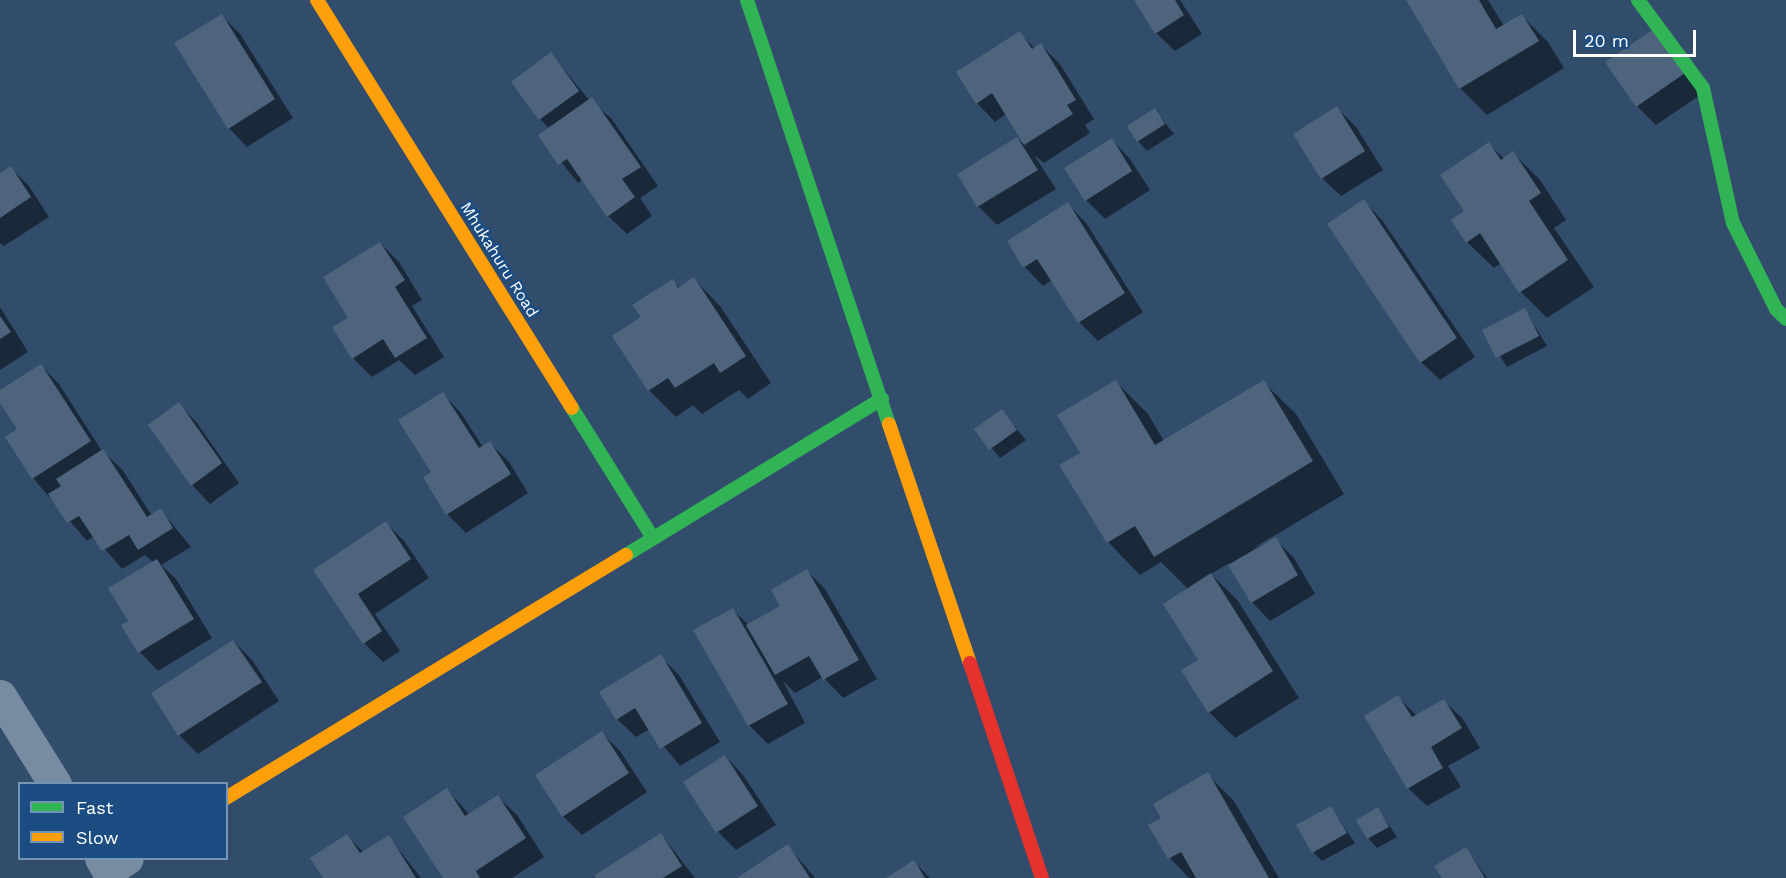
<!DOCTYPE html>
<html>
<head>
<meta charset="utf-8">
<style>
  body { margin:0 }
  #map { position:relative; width:1786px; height:878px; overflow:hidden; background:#324d6b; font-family:"Work Sans",sans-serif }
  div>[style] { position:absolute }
  .shadow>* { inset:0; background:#0007 }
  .building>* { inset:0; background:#4e647c }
  .street>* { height:33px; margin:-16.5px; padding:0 16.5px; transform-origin:16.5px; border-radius:16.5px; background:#788ca1 }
  .fast>* { height:14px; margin:-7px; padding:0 7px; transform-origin:7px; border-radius:7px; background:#30b455 }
  .slow>* { height:14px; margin:-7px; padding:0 7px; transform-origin:7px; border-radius:7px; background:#ff9f0a }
  .jam>* { height:14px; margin:-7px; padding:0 7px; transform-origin:7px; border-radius:7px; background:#e5322d }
  span { translate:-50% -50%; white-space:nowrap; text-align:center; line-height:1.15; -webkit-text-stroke:5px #1b4c82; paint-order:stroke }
  .street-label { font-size:16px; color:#fff }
  .legend { position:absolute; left:18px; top:782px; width:210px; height:78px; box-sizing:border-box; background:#1b4c82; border:2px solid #7694b4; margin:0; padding:8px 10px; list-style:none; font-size:18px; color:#fff }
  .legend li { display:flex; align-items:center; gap:12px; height:30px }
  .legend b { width:30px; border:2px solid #7694b4 }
  .scale { position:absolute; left:1573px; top:30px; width:123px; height:27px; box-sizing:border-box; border:3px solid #fff; border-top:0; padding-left:8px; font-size:18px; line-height:21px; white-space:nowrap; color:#fff; -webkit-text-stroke:4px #1b4c82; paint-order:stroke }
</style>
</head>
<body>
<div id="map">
  <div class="shadow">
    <div style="clip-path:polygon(1135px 0,1180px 0,1202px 34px,1175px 51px,1156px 33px)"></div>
    <div style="clip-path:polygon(1407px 0,1488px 0,1504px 26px,1522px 16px,1548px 42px,1564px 68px,1487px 115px,1460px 88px)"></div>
    <div style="clip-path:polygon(221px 15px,240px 34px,293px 118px,247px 147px,229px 128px)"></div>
    <div style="clip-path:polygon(1654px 31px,1703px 93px,1656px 125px,1637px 106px)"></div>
    <div style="clip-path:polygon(1020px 33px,1035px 49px,1041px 45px,1060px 64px,1094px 119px,1085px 125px,1090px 133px,1044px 163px,1034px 155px,1056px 189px,997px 225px,978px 206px,959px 175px,1017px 139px,1027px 146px,1006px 114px,995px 122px,977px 103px)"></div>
    <div style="clip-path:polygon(551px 54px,590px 101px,611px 118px,658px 186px,640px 198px,652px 216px,627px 234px,608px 216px,583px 179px,578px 183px,540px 136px,550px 129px,540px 119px)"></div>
    <div style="clip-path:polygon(1337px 108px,1356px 127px,1383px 170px,1341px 196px,1322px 178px)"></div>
    <div style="clip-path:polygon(1155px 110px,1174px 134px,1147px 151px,1138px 141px)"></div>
    <div style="clip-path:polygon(1112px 140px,1130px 159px,1150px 190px,1105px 219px,1086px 200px)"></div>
    <div style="clip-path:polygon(1489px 144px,1504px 159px,1513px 153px,1540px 180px,1566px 220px,1554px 228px,1594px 287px,1547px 318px,1521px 292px,1501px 263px,1494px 268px,1467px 242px,1466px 212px)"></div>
    <div style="clip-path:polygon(10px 167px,29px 186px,49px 217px,4px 246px,0 243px,0 174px)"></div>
    <div style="clip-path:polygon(1364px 201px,1382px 220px,1475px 357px,1440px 380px,1421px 362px)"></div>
    <div style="clip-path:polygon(1068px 204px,1086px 223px,1143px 312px,1098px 341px,1079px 322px,1052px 280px,1043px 286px,1025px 267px,1009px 242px)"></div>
    <div style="clip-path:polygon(380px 243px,399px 262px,422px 300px,412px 306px,444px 357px,415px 375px,399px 360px,372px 377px,353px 358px,350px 318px)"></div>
    <div style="clip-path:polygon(694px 279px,720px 306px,771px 383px,748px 399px,739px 390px,702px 414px,693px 405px,676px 417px,649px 390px,614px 336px,643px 317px,672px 281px,680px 288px)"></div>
    <div style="clip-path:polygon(0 307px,28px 352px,0 370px)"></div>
    <div style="clip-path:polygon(1525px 310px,1547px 346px,1507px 367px,1484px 330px)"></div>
    <div style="clip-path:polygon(41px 366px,59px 384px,102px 451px,122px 469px,152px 516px,161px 510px,191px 547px,161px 565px,176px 579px,212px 638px,158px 671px,140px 652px,123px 626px,130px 622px,154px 563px,145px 555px,122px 569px,94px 536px,87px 541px,33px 478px,7px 438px,19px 429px,0 400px,0 392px)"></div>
    <div style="clip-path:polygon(1116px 382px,1148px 414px,1164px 441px,1263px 382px,1296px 414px,1344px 494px,1252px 549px,1275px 539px,1294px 558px,1315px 594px,1270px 621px,1252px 602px,1229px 563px,1211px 574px,1238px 601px,1299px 698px,1235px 738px,1209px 712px,1188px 589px,1161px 562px,1140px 575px,1108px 542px,1082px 454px)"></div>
    <div style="clip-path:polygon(443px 394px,461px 413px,483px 447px,490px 443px,509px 462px,528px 493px,466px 533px,447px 514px,433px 473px)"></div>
    <div style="clip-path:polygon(179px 404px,197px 423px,239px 483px,210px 504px,192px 485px)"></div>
    <div style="clip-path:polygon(1002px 411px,1026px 440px,1000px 458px,976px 429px)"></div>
    <div style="clip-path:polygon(386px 523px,405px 542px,429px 578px,375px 614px,400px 651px,383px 662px,364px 643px,315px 570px)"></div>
    <div style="clip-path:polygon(807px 571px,825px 589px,877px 679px,843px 698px,823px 677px,795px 693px,783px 681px,805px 723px,768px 744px,749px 725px,733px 610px,749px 625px,782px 607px)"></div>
    <div style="clip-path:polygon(233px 641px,252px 660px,279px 701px,198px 754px,179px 735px)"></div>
    <div style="clip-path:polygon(660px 656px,679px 675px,720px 742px,680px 766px,650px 729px,636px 737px,617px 719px)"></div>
    <div style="clip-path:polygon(1398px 697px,1417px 716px,1444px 701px,1463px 719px,1480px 748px,1448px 766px,1461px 787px,1427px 806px,1408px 788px)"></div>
    <div style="clip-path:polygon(602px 733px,620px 751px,647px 792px,582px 835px,563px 816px)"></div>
    <div style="clip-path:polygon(725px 756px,743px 775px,776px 825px,736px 850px,718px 832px)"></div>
    <div style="clip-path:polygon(1207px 774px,1234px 801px,1279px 878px,1189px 878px,1170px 858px,1150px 825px,1163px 818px)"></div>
    <div style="clip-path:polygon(447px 790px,470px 815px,498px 797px,517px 815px,544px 857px,512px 878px,445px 878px)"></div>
    <div style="clip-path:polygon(1331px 808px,1355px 843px,1322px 861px,1313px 852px)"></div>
    <div style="clip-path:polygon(1378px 809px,1397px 837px,1377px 848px,1368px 838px)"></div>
    <div style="clip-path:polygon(661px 834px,695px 878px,598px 878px)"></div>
    <div style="clip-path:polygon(347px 836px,364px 853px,389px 837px,421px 878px,325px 878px)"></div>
    <div style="clip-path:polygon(788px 846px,815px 878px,740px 878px)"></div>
    <div style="clip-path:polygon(1466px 849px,1487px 878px,1443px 878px)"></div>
    <div style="clip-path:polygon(914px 862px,930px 878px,889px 878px)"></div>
  </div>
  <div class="building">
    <div style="clip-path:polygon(1134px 0,1175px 0,1184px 15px,1155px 34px)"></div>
    <div style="clip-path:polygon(1406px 0,1479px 0,1496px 29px,1522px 14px,1539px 41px,1459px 89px)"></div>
    <div style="clip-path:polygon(222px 14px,275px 99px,228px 129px,174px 43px)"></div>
    <div style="clip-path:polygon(1654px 29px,1685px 73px,1636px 107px,1605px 62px)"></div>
    <div style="clip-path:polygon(1020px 31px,1032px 49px,1041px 43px,1076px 100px,1067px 105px,1073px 114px,1024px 145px,992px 93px,976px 104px,956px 72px)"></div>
    <div style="clip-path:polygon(551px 52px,579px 91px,539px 120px,511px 82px)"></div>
    <div style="clip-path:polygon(592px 97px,641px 167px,622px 179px,635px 197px,607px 217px,567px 159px,558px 165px,538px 135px)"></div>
    <div style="clip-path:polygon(1337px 106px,1365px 151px,1321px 179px,1293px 134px)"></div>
    <div style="clip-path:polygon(1155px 108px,1165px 124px,1137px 142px,1127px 126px)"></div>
    <div style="clip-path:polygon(1017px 137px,1038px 170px,977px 207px,957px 174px)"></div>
    <div style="clip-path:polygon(1112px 138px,1132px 171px,1085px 201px,1064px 168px)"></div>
    <div style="clip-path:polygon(1489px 142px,1501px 160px,1513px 151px,1541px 193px,1529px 201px,1568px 260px,1519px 293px,1480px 233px,1466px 243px,1451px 220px,1464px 211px,1440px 175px)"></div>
    <div style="clip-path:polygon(11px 166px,31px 197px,0 218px,0 173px)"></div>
    <div style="clip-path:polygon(1364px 199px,1457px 338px,1420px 363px,1327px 224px)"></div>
    <div style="clip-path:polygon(1068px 202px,1125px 293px,1078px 323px,1037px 259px,1023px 268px,1007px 241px)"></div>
    <div style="clip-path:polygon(380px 242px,405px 280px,395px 287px,427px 338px,395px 358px,383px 339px,352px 359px,332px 327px,348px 318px,323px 277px)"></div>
    <div style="clip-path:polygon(694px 277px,746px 356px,720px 373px,714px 363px,675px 388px,668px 378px,648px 391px,612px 336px,641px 317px,632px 305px,673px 279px,678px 288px)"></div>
    <div style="clip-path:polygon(1525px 308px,1539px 336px,1496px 358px,1482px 330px)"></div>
    <div style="clip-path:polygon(0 316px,11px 332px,0 339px)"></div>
    <div style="clip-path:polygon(41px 364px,91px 441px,32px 479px,5px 437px,17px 429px,0 403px,0 390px)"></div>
    <div style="clip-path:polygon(1116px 380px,1155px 445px,1264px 380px,1313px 461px,1154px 557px,1135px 526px,1107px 543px,1059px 465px,1080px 453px,1057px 415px)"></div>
    <div style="clip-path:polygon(443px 392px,479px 448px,490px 441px,511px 474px,446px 515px,423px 477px,431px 472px,398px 420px)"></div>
    <div style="clip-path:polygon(179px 402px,222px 463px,191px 486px,148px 425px)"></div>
    <div style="clip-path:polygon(1002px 409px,1017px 430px,989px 450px,974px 429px)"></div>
    <div style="clip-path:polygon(103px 449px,147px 517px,161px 508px,173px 528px,138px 550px,129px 535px,102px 551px,79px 516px,67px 523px,48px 494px,61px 486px,56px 479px)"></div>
    <div style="clip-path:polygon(386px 521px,411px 559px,358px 594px,382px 631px,363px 644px,313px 570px)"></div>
    <div style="clip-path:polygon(1276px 537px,1298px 575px,1251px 603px,1228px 565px)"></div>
    <div style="clip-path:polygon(157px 559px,194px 619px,138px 653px,121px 625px,128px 621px,108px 588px)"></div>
    <div style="clip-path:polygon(807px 569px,859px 660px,823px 680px,809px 656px,775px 675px,746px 625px,780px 606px,771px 590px)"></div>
    <div style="clip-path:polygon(1211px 573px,1273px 671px,1208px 713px,1181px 670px,1198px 660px,1163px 604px)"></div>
    <div style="clip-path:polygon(733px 608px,788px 704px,748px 726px,693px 630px)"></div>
    <div style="clip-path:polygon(233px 640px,262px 682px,178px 736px,151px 693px)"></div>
    <div style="clip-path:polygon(661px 654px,702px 723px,660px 749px,635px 708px,616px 720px,599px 692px)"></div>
    <div style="clip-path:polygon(1398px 695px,1412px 717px,1444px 699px,1462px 728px,1431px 747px,1443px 768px,1407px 789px,1364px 716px)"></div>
    <div style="clip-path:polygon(602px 731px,629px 773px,562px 817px,535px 775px)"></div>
    <div style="clip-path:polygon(725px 755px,758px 806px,716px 833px,683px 782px)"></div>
    <div style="clip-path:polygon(1208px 772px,1269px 878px,1196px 878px,1181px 852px,1168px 859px,1148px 825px,1161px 818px,1153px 804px)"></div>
    <div style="clip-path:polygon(447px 788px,465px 816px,498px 795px,526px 838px,476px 871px,480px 878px,443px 878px,403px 817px)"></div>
    <div style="clip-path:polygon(1331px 806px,1347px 833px,1312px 853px,1296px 825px)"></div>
    <div style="clip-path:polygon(1378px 807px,1389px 827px,1367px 839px,1356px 820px)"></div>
    <div style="clip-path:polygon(661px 833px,682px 866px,663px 878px,596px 878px,595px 875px)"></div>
    <div style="clip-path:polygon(347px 834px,360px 853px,389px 835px,416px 878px,323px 878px,310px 858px)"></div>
    <div style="clip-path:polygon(788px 844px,810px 878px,737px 878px)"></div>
    <div style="clip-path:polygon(1466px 847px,1485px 878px,1442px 878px,1434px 866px)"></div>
    <div style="clip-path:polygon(914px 860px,925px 878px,886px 878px)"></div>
  </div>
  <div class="street">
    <div style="left:0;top:696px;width:104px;rotate:58deg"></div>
    <div style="left:101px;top:858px;width:14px;rotate:60deg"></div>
    <div style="left:108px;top:870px;width:22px;rotate:-32deg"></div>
  </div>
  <div class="fast">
    <div style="left:747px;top:0;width:447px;rotate:71.5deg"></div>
    <div style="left:1638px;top:0;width:109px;rotate:53.5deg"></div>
    <div style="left:1703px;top:88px;width:138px;rotate:77.5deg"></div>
    <div style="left:1733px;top:223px;width:96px;rotate:63.4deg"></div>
    <div style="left:1776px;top:309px;width:14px;rotate:45deg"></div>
    <div style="left:572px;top:408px;width:153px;rotate:58.1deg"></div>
    <div style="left:626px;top:555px;width:300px;rotate:-31.4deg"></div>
  </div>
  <div class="slow">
    <div style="left:317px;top:0;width:481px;rotate:58deg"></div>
    <div style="left:889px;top:424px;width:252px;rotate:71.3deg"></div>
    <div style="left:226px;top:798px;width:468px;rotate:-31.3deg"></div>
  </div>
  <div class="jam">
    <div style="left:970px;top:663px;width:227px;rotate:71.5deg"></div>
  </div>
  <div class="street-label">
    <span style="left:499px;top:260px;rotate:58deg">Mhukahuru Road</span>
  </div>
  <ul class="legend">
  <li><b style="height:8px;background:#30b455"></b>Fast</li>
  <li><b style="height:8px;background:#ff9f0a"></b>Slow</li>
  </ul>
  <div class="scale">20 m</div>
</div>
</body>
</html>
